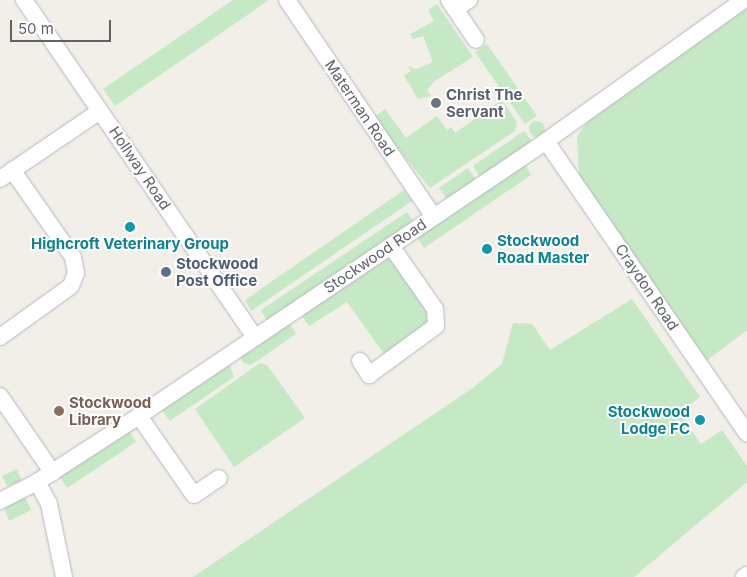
<!DOCTYPE html>
<html>
<head>
<meta charset="utf-8">
<style>
  body { margin:0 }
  #map { position:relative; width:747px; height:577px; overflow:hidden; background:#f1efe8; font-family:Inter,sans-serif }
  div>[style] { position:absolute }
  .green>* { inset:0; background:#c5e8c5 }
  .round { border-radius:50% }
  .roads { filter:drop-shadow(0 0 1px #b5b8bc) drop-shadow(0 0 1px #b5b8bc) }
  .minor>* { height:16px; margin:-8px; padding:0 8px; transform-origin:8px; border-radius:8px; background:#fff }
  .dots>* { width:14px; height:14px; translate:-50% -50%; box-sizing:border-box; border:2px solid #fff; border-radius:50% }
  span { translate:-50% -50%; white-space:nowrap; text-align:center; line-height:1.15; -webkit-text-stroke:4px #fff; paint-order:stroke }
  .worship-label { font-size:15px; color:#5b616d; font-weight:700 }
  .left { translate:0 -50%; text-align:left }
  .street-label { font-size:15px; color:#5f6368 }
  .culture-label { font-size:15px; color:#0d838f; font-weight:700 }
  .right { translate:-100% -50%; text-align:right }
  .service-label { font-size:15px; color:#4e5e75; font-weight:700 }
  .education-label { font-size:15px; color:#785e54; font-weight:700 }
  .scale { position:absolute; left:10px; top:20px; width:101px; height:22px; box-sizing:border-box; border:2px solid #5f6368; border-top:0; padding-left:6px; font-size:15px; line-height:18px; white-space:nowrap; color:#5f6368; -webkit-text-stroke:4px #fff; paint-order:stroke }
</style>
</head>
<body>
<div id="map">
  <div class="green">
    <div style="clip-path:polygon(233px 0,269px 0,115px 106px,103px 89px)"></div>
    <div style="clip-path:polygon(437px 4px,473px 57px,435px 81px,427px 90px,431px 96px,418px 99px,404px 76px,411px 71px,408px 66px,416px 69px,433px 62px,423px 36px,413px 39px,410px 34px,434px 21px,428px 10px)"></div>
    <div style="clip-path:polygon(747px 8px,747px 330px,706px 361px,579px 177px,577px 137px,589px 119px)"></div>
    <div style="clip-path:polygon(487px 44px,537px 116px,525px 124px,475px 52px)"></div>
    <div style="clip-path:polygon(502px 100px,517px 122px,515px 131px,430px 188px,373px 118px,385px 109px,406px 138px,437px 116px,447px 130px,451px 127px,455px 133px)"></div>
    <div class="round" style="left:529px;top:121px;width:16px;height:16px"></div>
    <div style="clip-path:polygon(524px 131px,532px 142px,480px 177px,473px 166px)"></div>
    <div style="clip-path:polygon(525px 164px,531px 175px,424px 248px,417px 237px)"></div>
    <div style="clip-path:polygon(468px 168px,476px 180px,447px 199px,439px 188px)"></div>
    <div style="clip-path:polygon(404px 190px,412px 201px,251px 311px,245px 300px)"></div>
    <div style="clip-path:polygon(407px 212px,413px 221px,267px 321px,261px 310px)"></div>
    <div style="clip-path:polygon(388px 259px,396px 262px,431px 320px,387px 358px,347px 302px,309px 326px,301px 315px)"></div>
    <div style="clip-path:polygon(632px 299px,700px 397px,679px 413px,701px 444px,722px 430px,747px 466px,747px 482px,634px 577px,193px 577px,474px 387px,502px 364px,513px 323px,532px 324px,550px 350px)"></div>
    <div style="clip-path:polygon(289px 323px,296px 334px,251px 365px,244px 363px,239px 356px)"></div>
    <div style="clip-path:polygon(229px 363px,234px 377px,170px 421px,162px 410px)"></div>
    <div style="clip-path:polygon(260px 363px,267px 365px,305px 418px,234px 467px,195px 409px)"></div>
    <div style="clip-path:polygon(129px 431px,136px 442px,67px 488px,60px 477px)"></div>
    <div style="clip-path:polygon(17px 469px,22px 482px,7px 486px,2px 476px)"></div>
    <div style="clip-path:polygon(25px 497px,31px 510px,9px 521px,4px 507px)"></div>
  </div>
  <div class="roads">
    <div class="minor">
      <div style="left:24px;top:0;width:409px;rotate:55.6deg"></div>
      <div style="left:287px;top:0;width:261px;rotate:55.9deg"></div>
      <div style="left:449px;top:0;width:48px;rotate:56deg"></div>
      <div style="left:455px;top:9px;width:17px;rotate:-33deg"></div>
      <div style="left:546px;top:141px;width:355px;rotate:55.5deg"></div>
      <div style="left:0;top:179px;width:121px;rotate:-34.2deg"></div>
      <div style="left:0;top:337px;width:87px;rotate:-35.7deg"></div>
      <div style="left:71px;top:286px;width:14px;rotate:-69deg"></div>
      <div style="left:76px;top:273px;width:16px;rotate:-101deg"></div>
      <div style="left:73px;top:257px;width:106px;rotate:-125deg"></div>
      <div style="left:360px;top:361px;width:17px;rotate:57deg"></div>
      <div style="left:369px;top:375px;width:83px;rotate:-36.2deg"></div>
      <div style="left:436px;top:326px;width:17px;rotate:-93deg"></div>
      <div style="left:435px;top:309px;width:77px;rotate:-124.9deg"></div>
      <div style="left:0;top:396px;width:93px;rotate:55.5deg"></div>
      <div style="left:139px;top:416px;width:96px;rotate:55.2deg"></div>
      <div style="left:194px;top:495px;width:30px;rotate:-34deg"></div>
      <div style="left:37px;top:482px;width:25px;rotate:61deg"></div>
      <div style="left:49px;top:504px;width:75px;rotate:78.4deg"></div>
      <div style="left:0;top:501px;width:42px;rotate:-27.2deg"></div>
      <div style="left:37px;top:482px;width:121px;rotate:-32.9deg"></div>
      <div style="left:139px;top:416px;width:491px;rotate:-34deg"></div>
      <div style="left:546px;top:141px;width:243px;rotate:-35.5deg"></div>
      <div style="left:744px;top:577px;width:4px;rotate:-34deg"></div>
    </div>
  </div>
  <div class="dots">
    <div style="left:436px;top:103px;background:#6b7280"></div>
    <div style="left:130px;top:227px;background:#0f9aa8"></div>
    <div style="left:487px;top:249px;background:#0f9aa8"></div>
    <div style="left:166px;top:272px;background:#5c6f8a"></div>
    <div style="left:59px;top:411px;background:#8d6e63"></div>
    <div style="left:700px;top:420px;background:#0f9aa8"></div>
  </div>
  <div class="worship-label">
    <span class="left" style="left:446px;top:103px">Christ The<br>Servant</span>
  </div>
  <div class="street-label">
    <span style="left:360px;top:108px;rotate:56deg">Materman Road</span>
    <span style="left:140px;top:168px;rotate:56deg">Hollway Road</span>
    <span style="left:375px;top:256px;rotate:-34deg">Stockwood Road</span>
    <span style="left:647px;top:287px;rotate:56deg">Craydon Road</span>
  </div>
  <div class="culture-label">
    <span class="left" style="left:497px;top:249px">Stockwood<br>Road Master</span>
    <span style="left:130px;top:244px">Highcroft Veterinary Group</span>
    <span class="right" style="left:690px;top:420px">Stockwood<br>Lodge FC</span>
  </div>
  <div class="service-label">
    <span class="left" style="left:176px;top:272px">Stockwood<br>Post Office</span>
  </div>
  <div class="education-label">
    <span class="left" style="left:69px;top:411px">Stockwood<br>Library</span>
  </div>
  <div class="scale">50 m</div>
</div>
</body>
</html>
